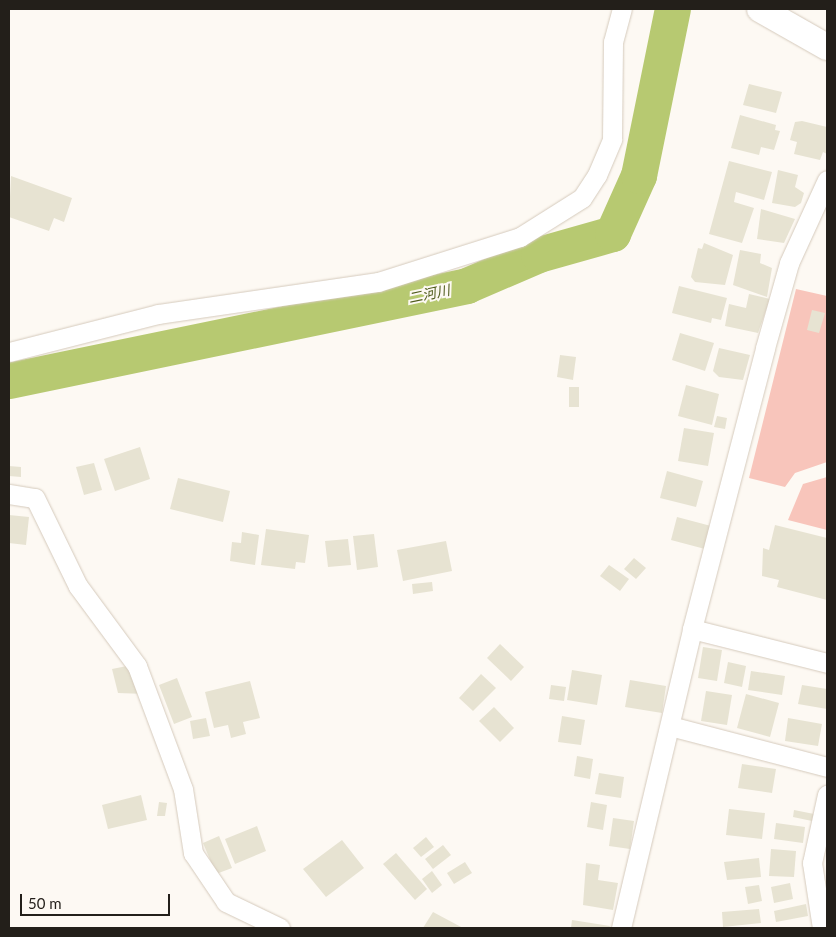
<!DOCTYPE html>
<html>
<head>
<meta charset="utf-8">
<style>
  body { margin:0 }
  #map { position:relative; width:836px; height:937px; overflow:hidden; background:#fdf9f3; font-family:Lato,"Noto Sans JP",sans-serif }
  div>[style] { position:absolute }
  .green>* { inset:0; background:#f8c5bb }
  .river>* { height:36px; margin:-18px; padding:0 18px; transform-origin:18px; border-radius:18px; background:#b7c971 }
  .building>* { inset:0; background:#e7e3d2 }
  .roads { filter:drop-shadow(0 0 1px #d5cabc) drop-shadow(0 0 1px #d5cabc) }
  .street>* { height:19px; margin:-9.5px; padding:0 9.5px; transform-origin:9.5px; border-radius:9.5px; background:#fff }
  .secondary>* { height:26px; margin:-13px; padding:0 13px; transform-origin:13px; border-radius:13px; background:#fff }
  span { translate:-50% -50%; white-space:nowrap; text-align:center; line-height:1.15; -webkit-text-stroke:4px #fdf9f3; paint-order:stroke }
  .water-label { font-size:14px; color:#4f5b1c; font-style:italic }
  .frame { position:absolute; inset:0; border:10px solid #231f1a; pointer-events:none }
  .scale { position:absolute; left:20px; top:894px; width:150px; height:22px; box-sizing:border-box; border:2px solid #231f1a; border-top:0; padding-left:6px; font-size:15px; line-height:18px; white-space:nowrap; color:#231f1a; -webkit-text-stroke:4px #fdf9f3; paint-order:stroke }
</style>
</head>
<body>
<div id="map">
  <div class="green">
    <div style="clip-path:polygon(796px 289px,827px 296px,827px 462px,795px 473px,785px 487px,749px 478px)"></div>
    <div style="clip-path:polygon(827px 477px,827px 530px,788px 520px,803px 484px)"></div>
  </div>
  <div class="river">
    <div style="left:9px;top:381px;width:468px;rotate:-11.7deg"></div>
    <div style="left:467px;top:286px;width:78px;rotate:-23.3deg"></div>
    <div style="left:539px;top:255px;width:77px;rotate:-15.8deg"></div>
    <div style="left:613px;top:234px;width:64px;rotate:-65.9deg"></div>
    <div style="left:639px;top:176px;width:170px;rotate:-78.5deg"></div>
  </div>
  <div class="building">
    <div style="clip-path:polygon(749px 84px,782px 92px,776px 113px,743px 105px)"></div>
    <div style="clip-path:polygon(740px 115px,776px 125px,775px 130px,780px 131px,774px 150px,761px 147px,759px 155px,731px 148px)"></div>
    <div style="clip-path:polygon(802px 121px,827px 127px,827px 154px,823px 152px,820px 160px,794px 154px,797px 142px,790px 140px,795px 122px)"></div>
    <div style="clip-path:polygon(729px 161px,772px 172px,764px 200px,736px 192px,734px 202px,754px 208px,742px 243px,709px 234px)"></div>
    <div style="clip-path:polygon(778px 170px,798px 175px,795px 187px,804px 193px,801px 203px,795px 207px,772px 203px)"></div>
    <div style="clip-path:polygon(11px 176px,72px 198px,64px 222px,54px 218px,49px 231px,9px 217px)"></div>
    <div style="clip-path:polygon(761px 209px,795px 219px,784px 243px,757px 239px)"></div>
    <div style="clip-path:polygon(704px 243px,733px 255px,725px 285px,695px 282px,691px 277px,698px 248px,702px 249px)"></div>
    <div style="clip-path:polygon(740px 250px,761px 254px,760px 263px,772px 268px,767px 297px,733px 285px)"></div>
    <div style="clip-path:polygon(679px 286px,727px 298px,721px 320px,712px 318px,711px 323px,672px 313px)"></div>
    <div style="clip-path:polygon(749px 294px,770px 299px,758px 333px,725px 326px,729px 304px,746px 308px)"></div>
    <div style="clip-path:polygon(812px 310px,825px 313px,819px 333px,807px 330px)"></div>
    <div style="clip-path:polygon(680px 333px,714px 343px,705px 371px,672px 360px)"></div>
    <div style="clip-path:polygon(719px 348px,750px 355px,743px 380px,719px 377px,713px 371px)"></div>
    <div style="clip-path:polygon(560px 355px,576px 357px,573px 380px,557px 377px)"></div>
    <div style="clip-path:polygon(686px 385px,719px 394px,712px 425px,678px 416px)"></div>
    <div style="clip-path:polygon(569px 387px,579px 387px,579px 407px,569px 407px)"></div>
    <div style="clip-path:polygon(717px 416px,727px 418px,725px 429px,714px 427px)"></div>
    <div style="clip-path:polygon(684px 428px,714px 433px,708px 466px,678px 461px)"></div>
    <div style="clip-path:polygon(140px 447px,150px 479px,115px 491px,104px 459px)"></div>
    <div style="clip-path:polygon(94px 463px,102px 490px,84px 495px,76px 467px)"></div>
    <div style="clip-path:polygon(9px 466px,21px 467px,21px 477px,9px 476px)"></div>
    <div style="clip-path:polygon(667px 471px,703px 481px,696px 507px,660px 498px)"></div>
    <div style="clip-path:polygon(178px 478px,230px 491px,223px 522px,170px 509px)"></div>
    <div style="clip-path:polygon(9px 515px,29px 517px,26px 545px,9px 543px)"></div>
    <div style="clip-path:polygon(677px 517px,711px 526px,705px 549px,671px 540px)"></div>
    <div style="clip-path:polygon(775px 525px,827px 538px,827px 600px,777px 587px,779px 580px,762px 576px,763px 548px,769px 550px)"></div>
    <div style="clip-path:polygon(266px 529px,309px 535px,305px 563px,296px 562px,295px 569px,261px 565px)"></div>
    <div style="clip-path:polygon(242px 532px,259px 535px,255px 565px,230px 561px,232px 542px,241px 543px)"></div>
    <div style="clip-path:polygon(374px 534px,378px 567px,357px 570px,353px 536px)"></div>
    <div style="clip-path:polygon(348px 539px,351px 565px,328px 567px,325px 541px)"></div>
    <div style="clip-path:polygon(446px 541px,452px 571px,403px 581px,397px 550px)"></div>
    <div style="clip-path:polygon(634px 558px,646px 568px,636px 579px,624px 569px)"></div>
    <div style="clip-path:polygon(609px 565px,629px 579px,620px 591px,600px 576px)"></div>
    <div style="clip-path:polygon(432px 582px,433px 591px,413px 594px,412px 584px)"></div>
    <div style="clip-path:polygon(500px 644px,524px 667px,511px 681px,487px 658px)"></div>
    <div style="clip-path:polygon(703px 647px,722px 650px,717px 681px,698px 678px)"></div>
    <div style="clip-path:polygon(728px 662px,746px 666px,742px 687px,724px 683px)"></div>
    <div style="clip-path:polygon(132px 665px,145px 694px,118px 693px,112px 669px)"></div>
    <div style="clip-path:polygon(572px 670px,602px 675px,597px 705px,567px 700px)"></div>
    <div style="clip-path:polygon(751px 671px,785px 676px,782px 695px,748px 690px)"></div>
    <div style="clip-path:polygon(481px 674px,496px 688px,473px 711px,459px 698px)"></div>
    <div style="clip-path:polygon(177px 678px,192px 717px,174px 724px,159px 685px)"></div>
    <div style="clip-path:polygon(630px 680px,666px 686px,662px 713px,625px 707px)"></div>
    <div style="clip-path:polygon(250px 681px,260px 718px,243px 722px,246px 734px,231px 738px,228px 725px,214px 728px,205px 692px)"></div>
    <div style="clip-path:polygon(551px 685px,566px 687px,564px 701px,549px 699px)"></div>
    <div style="clip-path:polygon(802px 685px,827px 689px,827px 709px,798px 704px)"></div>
    <div style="clip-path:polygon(706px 691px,732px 695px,727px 725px,701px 721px)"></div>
    <div style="clip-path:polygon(746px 694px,779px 703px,770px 737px,737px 728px)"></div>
    <div style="clip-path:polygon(494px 707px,514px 728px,500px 742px,479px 721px)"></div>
    <div style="clip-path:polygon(562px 716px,585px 720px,581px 745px,558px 742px)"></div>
    <div style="clip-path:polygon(206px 718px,210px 736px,193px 739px,190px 721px)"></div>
    <div style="clip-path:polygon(788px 718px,822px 724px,818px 746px,785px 741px)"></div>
    <div style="clip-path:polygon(577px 756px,593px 759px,590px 779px,574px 776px)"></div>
    <div style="clip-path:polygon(742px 764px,776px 769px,772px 793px,738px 788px)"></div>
    <div style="clip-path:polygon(599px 773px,624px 777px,621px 798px,595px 794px)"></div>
    <div style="clip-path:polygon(141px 795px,147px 820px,108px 829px,102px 805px)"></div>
    <div style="clip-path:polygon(159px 802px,167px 803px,165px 816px,157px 816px)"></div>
    <div style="clip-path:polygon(591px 802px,607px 805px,603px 830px,587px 827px)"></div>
    <div style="clip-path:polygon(729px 809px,765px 813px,762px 839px,726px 835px)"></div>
    <div style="clip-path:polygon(794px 810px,814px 814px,812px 821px,793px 817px)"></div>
    <div style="clip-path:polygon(613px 818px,634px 821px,630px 849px,609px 846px)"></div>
    <div style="clip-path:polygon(776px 823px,805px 827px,803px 843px,774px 839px)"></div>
    <div style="clip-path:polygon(257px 826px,266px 851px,235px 864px,225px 839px)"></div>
    <div style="clip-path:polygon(219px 836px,232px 868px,216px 874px,203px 843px)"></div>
    <div style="clip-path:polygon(426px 837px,434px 847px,421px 857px,413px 848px)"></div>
    <div style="clip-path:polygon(342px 840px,364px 868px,326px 897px,303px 869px)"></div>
    <div style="clip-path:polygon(443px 845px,451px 855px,433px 869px,425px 859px)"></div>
    <div style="clip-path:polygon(771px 849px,796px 851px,794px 877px,769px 876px)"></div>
    <div style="clip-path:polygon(396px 853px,427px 889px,415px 900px,383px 864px)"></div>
    <div style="clip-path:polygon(759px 858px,761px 877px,727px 880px,724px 862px)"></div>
    <div style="clip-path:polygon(465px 862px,472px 873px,454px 884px,447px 873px)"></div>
    <div style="clip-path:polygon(586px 863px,600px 865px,598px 880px,618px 883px,613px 910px,583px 905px)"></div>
    <div style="clip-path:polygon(432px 871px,442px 885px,432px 893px,422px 879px)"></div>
    <div style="clip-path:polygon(790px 883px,793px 899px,774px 903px,771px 887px)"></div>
    <div style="clip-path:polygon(759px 885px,762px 901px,748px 904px,745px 887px)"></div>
    <div style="clip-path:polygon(806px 904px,808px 916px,776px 922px,774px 911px)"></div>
    <div style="clip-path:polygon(759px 909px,761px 923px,723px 927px,722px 912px)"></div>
    <div style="clip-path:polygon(433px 912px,463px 928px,423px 928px)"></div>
    <div style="clip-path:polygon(572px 920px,610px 926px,609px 928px,571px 928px)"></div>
  </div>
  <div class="roads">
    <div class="street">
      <div style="left:9px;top:352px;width:154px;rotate:-14.3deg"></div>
      <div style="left:158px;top:314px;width:222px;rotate:-8.3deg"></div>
      <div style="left:378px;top:282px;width:149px;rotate:-17.6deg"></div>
      <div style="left:520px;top:237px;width:73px;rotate:-32.2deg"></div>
      <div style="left:582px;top:198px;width:27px;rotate:-57deg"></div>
      <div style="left:597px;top:175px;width:39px;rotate:-67deg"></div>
      <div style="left:612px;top:139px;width:97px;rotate:-89.4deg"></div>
      <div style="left:613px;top:42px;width:34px;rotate:-75deg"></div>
      <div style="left:9px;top:494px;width:26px;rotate:9deg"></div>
      <div style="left:35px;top:498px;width:98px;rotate:64deg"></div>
      <div style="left:78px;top:586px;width:99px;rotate:53.6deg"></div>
      <div style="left:137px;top:666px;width:131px;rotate:69.5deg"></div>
      <div style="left:183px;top:789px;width:65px;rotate:81.1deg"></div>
      <div style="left:193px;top:853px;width:59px;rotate:56deg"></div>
      <div style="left:226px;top:902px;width:60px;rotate:25.7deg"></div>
      <div style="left:692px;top:629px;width:139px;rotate:14.1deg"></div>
      <div style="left:670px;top:726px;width:162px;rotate:14.6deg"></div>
      <div style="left:621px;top:928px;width:307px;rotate:-76.6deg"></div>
      <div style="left:692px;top:629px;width:290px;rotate:-75.4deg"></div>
      <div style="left:765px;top:348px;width:88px;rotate:-74.2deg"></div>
      <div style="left:789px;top:263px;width:91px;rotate:-65.4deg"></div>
      <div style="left:822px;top:928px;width:66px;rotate:-98.7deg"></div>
      <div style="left:812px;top:863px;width:70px;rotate:-77.6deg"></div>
    </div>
    <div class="secondary">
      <div style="left:760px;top:9px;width:77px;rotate:29.6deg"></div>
    </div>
  </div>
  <div class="water-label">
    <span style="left:429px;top:294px;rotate:-12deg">二河川</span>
  </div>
  <div class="frame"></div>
  <div class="scale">50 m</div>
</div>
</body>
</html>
